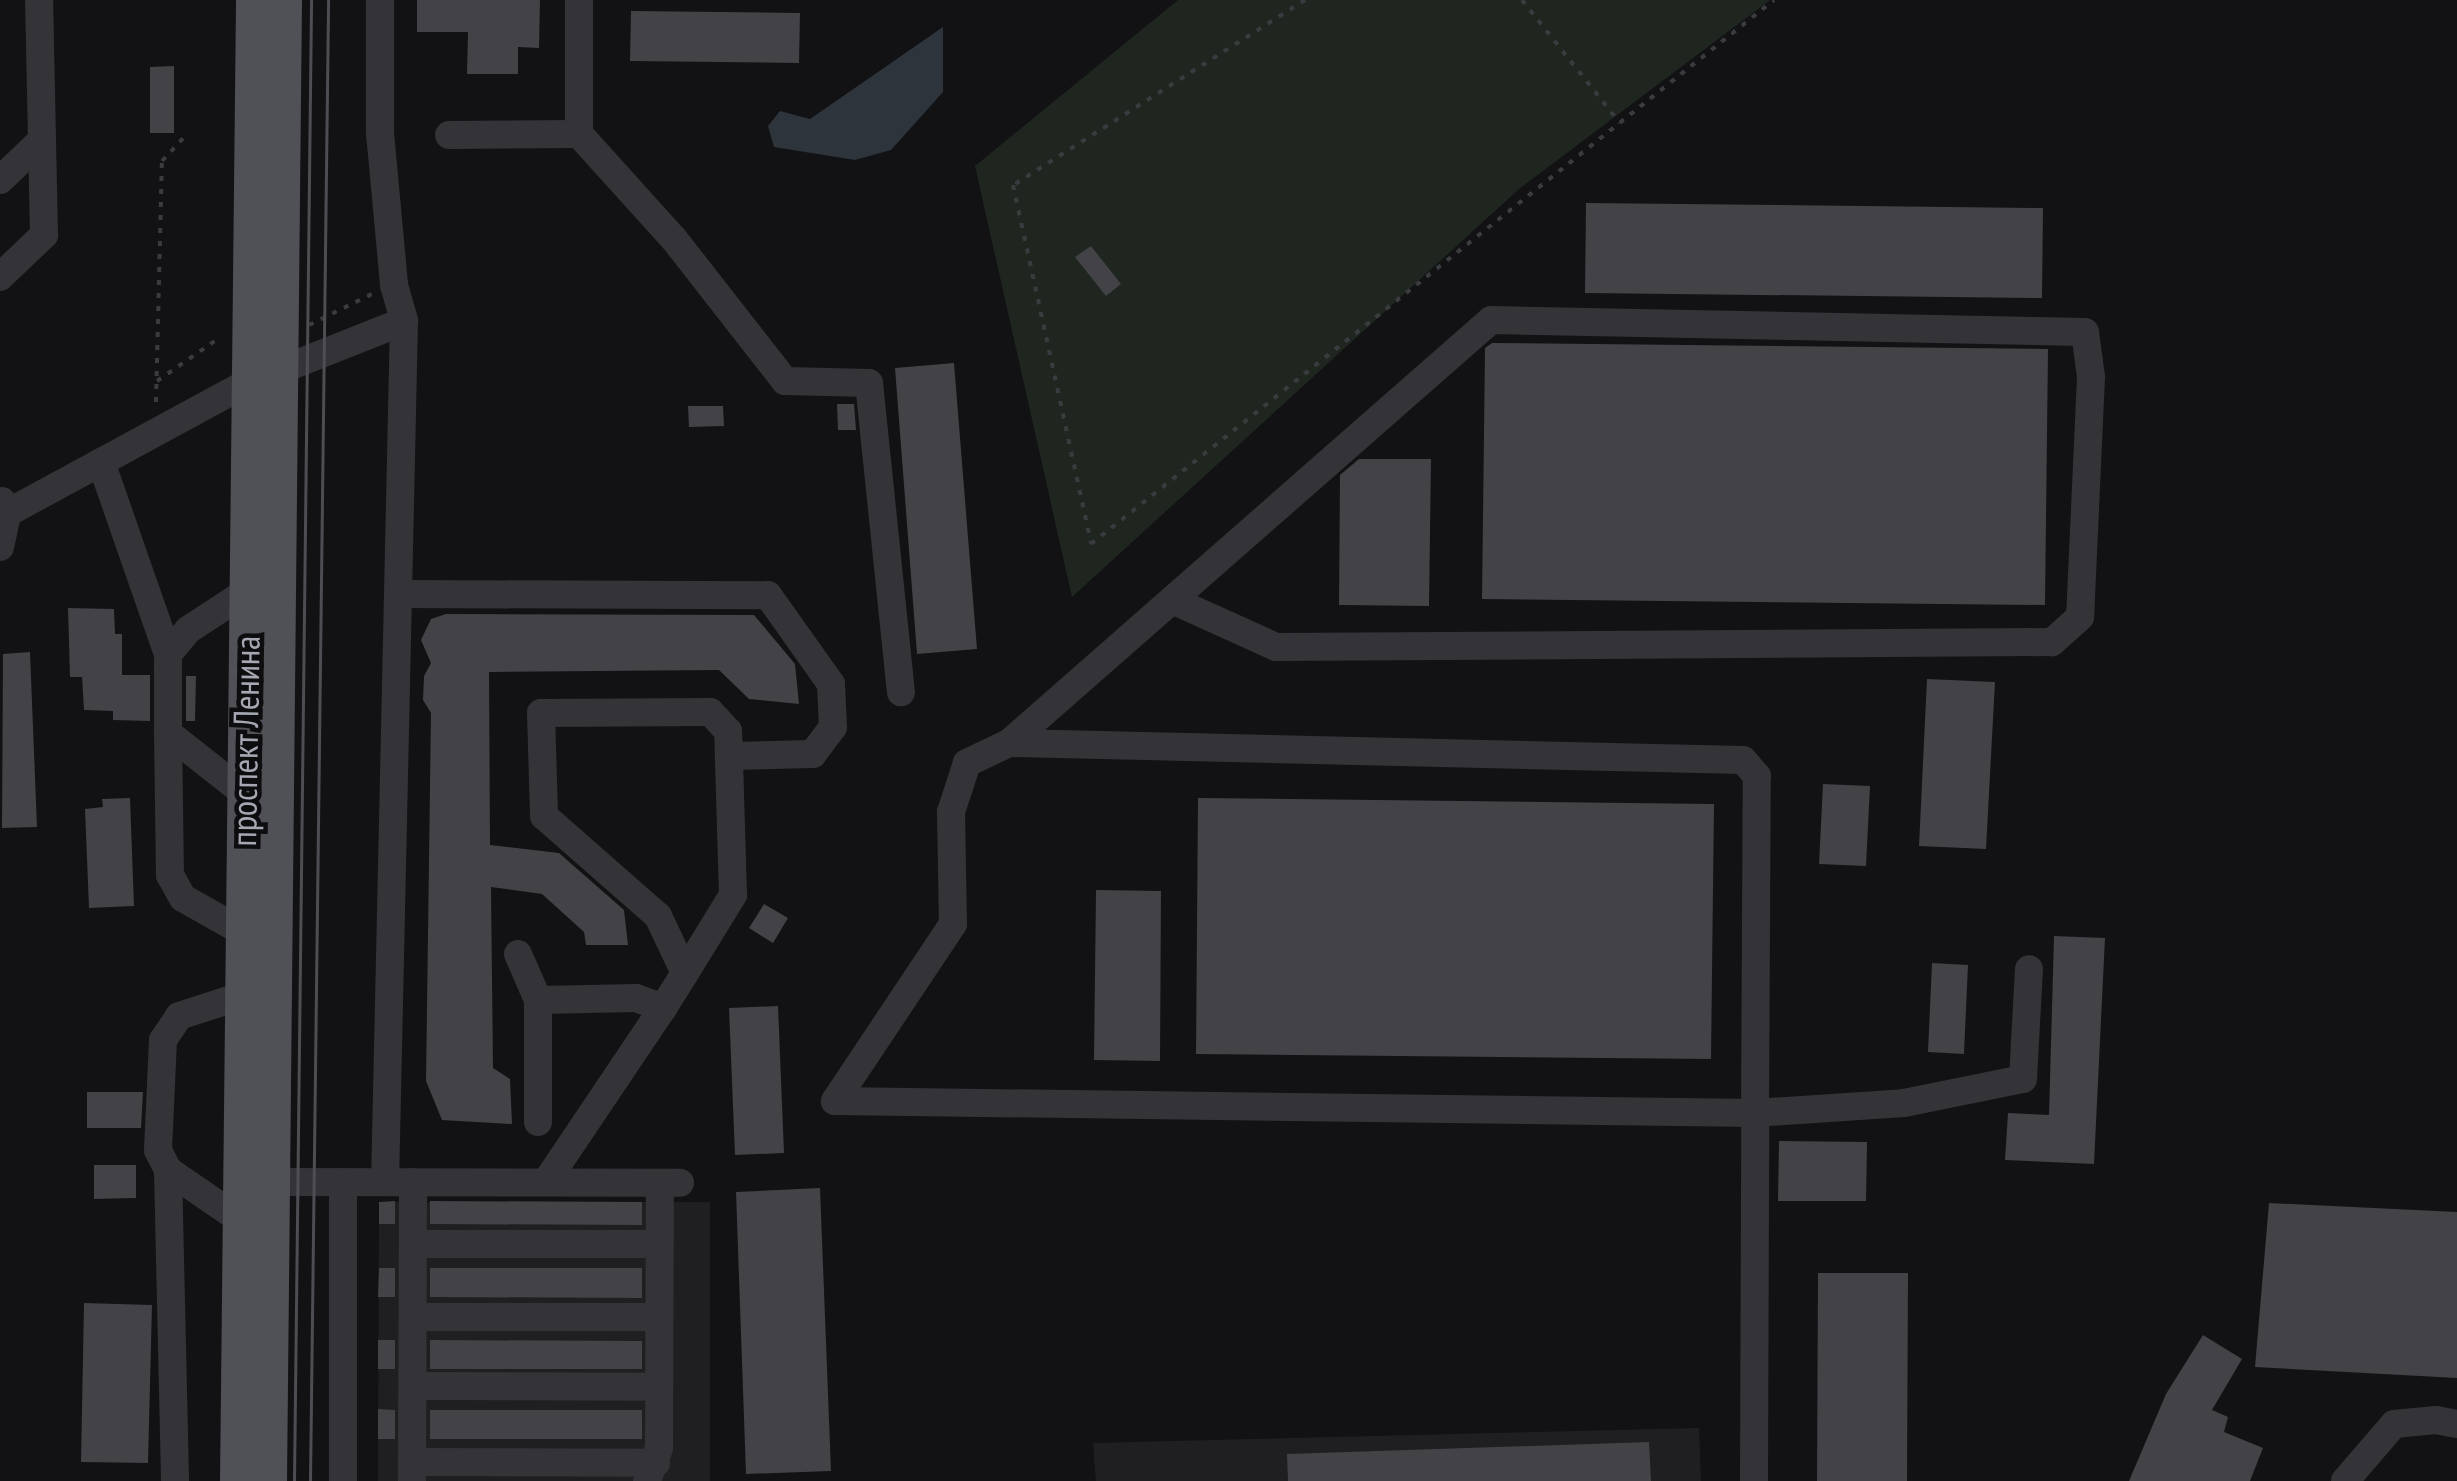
<!DOCTYPE html>
<html>
<head>
<meta charset="utf-8">
<style>
  body { margin:0 }
  #map { position:relative; width:2457px; height:1481px; overflow:hidden; background:#121214; font-family:"PT Sans Narrow",sans-serif }
  div>[style] { position:absolute }
  .built>* { inset:0; background:#1f1e20 }
  .green>* { inset:0; background:#1f2620 }
  .water>* { inset:0; background:#2d343b }
  .building>* { inset:0; background:#424247 }
  .path>* { height:4px; margin-top:-2px; transform-origin:0; background:repeating-linear-gradient(90deg,#3a3b3f 0 5px,transparent 0 13px) }
  .minor>* { height:28px; margin:-14px; padding:0 14px; transform-origin:14px; border-radius:14px; background:#343438 }
  .major>* { height:35px; margin:-17.5px; padding:0 17.5px; transform-origin:17.5px; border-radius:17.5px; background:#505157 }
  .tram>* { height:2.5px; margin:-1.25px; padding:0 1.25px; transform-origin:1.25px; border-radius:1.25px; background:#4d4e53 }
  span { translate:-50% -50%; white-space:nowrap; text-align:center; line-height:1.15; -webkit-text-stroke:9px #0d0d0f; paint-order:stroke }
  .street-label { font-size:35px; color:#a5a8b3 }
</style>
</head>
<body>
<div id="map">
  <div class="built">
    <div style="clip-path:polygon(379px 1202px,710px 1202px,710px 1481px,378px 1481px)"></div>
    <div style="clip-path:polygon(1699px 1428px,1701px 1481px,1096px 1481px,1093px 1443px)"></div>
  </div>
  <div class="green">
    <div style="clip-path:polygon(1178px 0,1770px 0,1519px 189px,1072px 597px,975px 166px)"></div>
  </div>
  <div class="water">
    <div style="clip-path:polygon(943px 27px,943px 92px,891px 150px,855px 160px,774px 147px,768px 126px,780px 111px,810px 119px)"></div>
  </div>
  <div class="building">
    <div style="clip-path:polygon(417px 0,540px 0,539px 48px,518px 47px,518px 74px,467px 74px,468px 32px,417px 32px)"></div>
    <div style="clip-path:polygon(631px 11px,800px 13px,799px 63px,630px 61px)"></div>
    <div style="clip-path:polygon(174px 66px,174px 133px,150px 133px,150px 67px)"></div>
    <div style="clip-path:polygon(1586px 203px,2043px 208px,2042px 298px,1585px 293px)"></div>
    <div style="clip-path:polygon(1091px 246px,1121px 284px,1106px 296px,1075px 257px)"></div>
    <div style="clip-path:polygon(1492px 343px,2048px 349px,2045px 605px,1482px 599px,1485px 348px)"></div>
    <div style="clip-path:polygon(954px 363px,977px 649px,917px 654px,895px 368px)"></div>
    <div style="clip-path:polygon(837px 404px,854px 404px,856px 430px,838px 430px)"></div>
    <div style="clip-path:polygon(688px 406px,723px 406px,724px 426px,689px 427px)"></div>
    <div style="clip-path:polygon(1359px 459px,1431px 459px,1429px 606px,1339px 605px,1340px 475px)"></div>
    <div style="clip-path:polygon(68px 608px,114px 609px,115px 634px,122px 634px,122px 675px,150px 675px,150px 721px,113px 720px,113px 711px,84px 710px,82px 677px,70px 677px)"></div>
    <div style="clip-path:polygon(446px 614px,754px 615px,795px 664px,799px 704px,749px 699px,719px 670px,489px 672px,490px 845px,559px 853px,624px 910px,628px 945px,586px 945px,584px 932px,542px 894px,491px 887px,493px 1068px,510px 1079px,512px 1124px,442px 1120px,426px 1081px,431px 713px,423px 700px,424px 676px,431px 663px,421px 640px,431px 619px)"></div>
    <div style="clip-path:polygon(30px 652px,37px 827px,2px 828px,3px 654px)"></div>
    <div style="clip-path:polygon(186px 676px,196px 676px,195px 721px,186px 721px)"></div>
    <div style="clip-path:polygon(1927px 679px,1995px 682px,1986px 849px,1919px 846px)"></div>
    <div style="clip-path:polygon(1823px 784px,1870px 786px,1866px 866px,1819px 864px)"></div>
    <div style="clip-path:polygon(130px 798px,134px 906px,89px 908px,85px 809px,103px 807px,102px 799px)"></div>
    <div style="clip-path:polygon(1198px 798px,1714px 804px,1711px 1059px,1196px 1054px)"></div>
    <div style="clip-path:polygon(1096px 890px,1161px 891px,1160px 1061px,1094px 1060px)"></div>
    <div style="clip-path:polygon(764px 904px,788px 918px,773px 943px,749px 928px)"></div>
    <div style="clip-path:polygon(2054px 936px,2105px 938px,2094px 1164px,2005px 1160px,2008px 1113px,2049px 1115px)"></div>
    <div style="clip-path:polygon(1932px 963px,1968px 965px,1964px 1054px,1928px 1052px)"></div>
    <div style="clip-path:polygon(778px 1006px,784px 1153px,735px 1155px,729px 1008px)"></div>
    <div style="clip-path:polygon(87px 1092px,143px 1092px,141px 1128px,87px 1128px)"></div>
    <div style="clip-path:polygon(1779px 1141px,1867px 1142px,1866px 1201px,1778px 1201px)"></div>
    <div style="clip-path:polygon(94px 1165px,136px 1165px,136px 1198px,94px 1199px)"></div>
    <div style="clip-path:polygon(820px 1188px,831px 1471px,746px 1474px,736px 1192px)"></div>
    <div style="clip-path:polygon(395px 1201px,395px 1224px,379px 1224px,379px 1202px)"></div>
    <div style="clip-path:polygon(430px 1201px,642px 1202px,642px 1225px,430px 1224px)"></div>
    <div style="clip-path:polygon(2269px 1203px,2457px 1212px,2457px 1378px,2255px 1367px)"></div>
    <div style="clip-path:polygon(379px 1268px,395px 1268px,395px 1297px,378px 1297px)"></div>
    <div style="clip-path:polygon(430px 1268px,642px 1268px,642px 1298px,430px 1297px)"></div>
    <div style="clip-path:polygon(1818px 1273px,1908px 1273px,1907px 1481px,1817px 1481px)"></div>
    <div style="clip-path:polygon(84px 1303px,152px 1305px,148px 1463px,81px 1462px)"></div>
    <div style="clip-path:polygon(2203px 1335px,2242px 1359px,2212px 1410px,2228px 1417px,2224px 1432px,2263px 1448px,2250px 1481px,2129px 1481px,2166px 1394px)"></div>
    <div style="clip-path:polygon(378px 1340px,395px 1340px,395px 1369px,378px 1369px)"></div>
    <div style="clip-path:polygon(430px 1340px,642px 1341px,642px 1369px,430px 1369px)"></div>
    <div style="clip-path:polygon(378px 1409px,395px 1410px,395px 1439px,378px 1439px)"></div>
    <div style="clip-path:polygon(430px 1410px,642px 1410px,642px 1439px,430px 1439px)"></div>
    <div style="clip-path:polygon(1649px 1442px,1651px 1481px,1288px 1481px,1287px 1454px)"></div>
  </div>
  <div class="path">
    <div style="left:1305px;top:0;width:346px;rotate:147.6deg"></div>
    <div style="left:1013px;top:185px;width:367px;rotate:77.7deg"></div>
    <div style="left:1091px;top:544px;width:873px;rotate:-38.54deg"></div>
    <div style="left:1522px;top:0;width:157px;rotate:51.5deg"></div>
    <div style="left:309px;top:325px;width:70px;rotate:-26.2deg"></div>
    <div style="left:157px;top:381px;width:75px;rotate:-34.7deg"></div>
    <div style="left:156px;top:402px;width:241px;rotate:-88.6deg"></div>
    <div style="left:162px;top:161px;width:37px;rotate:-47deg"></div>
  </div>
  <div class="minor">
    <div style="left:380px;top:0;width:133px;rotate:90deg"></div>
    <div style="left:380px;top:133px;width:153px;rotate:84.7deg"></div>
    <div style="left:394px;top:285px;width:37px;rotate:74deg"></div>
    <div style="left:404px;top:321px;width:861px;rotate:91.26deg"></div>
    <div style="left:579px;top:134px;width:142px;rotate:47.9deg"></div>
    <div style="left:674px;top:239px;width:180px;rotate:52deg"></div>
    <div style="left:785px;top:381px;width:84px;rotate:1.4deg"></div>
    <div style="left:869px;top:383px;width:311px;rotate:84.1deg"></div>
    <div style="left:449px;top:135px;width:130px;rotate:-0.4deg"></div>
    <div style="left:579px;top:134px;width:134px;rotate:-90deg"></div>
    <div style="left:0;top:180px;width:58px;rotate:-43.6deg"></div>
    <div style="left:0;top:277px;width:61px;rotate:-43.7deg"></div>
    <div style="left:44px;top:235px;width:235px;rotate:-91.2deg"></div>
    <div style="left:281px;top:370px;width:132px;rotate:-21.7deg"></div>
    <div style="left:101px;top:462px;width:203px;rotate:70.8deg"></div>
    <div style="left:0;top:517px;width:283px;rotate:-28.5deg"></div>
    <div style="left:0;top:547px;width:35px;rotate:-78deg"></div>
    <div style="left:7px;top:513px;width:13px;rotate:-113deg"></div>
    <div style="left:401px;top:594px;width:367px;rotate:0.2deg"></div>
    <div style="left:768px;top:595px;width:109px;rotate:54.7deg"></div>
    <div style="left:831px;top:684px;width:43px;rotate:87.3deg"></div>
    <div style="left:833px;top:727px;width:34px;rotate:127deg"></div>
    <div style="left:813px;top:754px;width:84px;rotate:178.6deg"></div>
    <div style="left:168px;top:733px;width:142px;rotate:89.2deg"></div>
    <div style="left:170px;top:875px;width:26px;rotate:61deg"></div>
    <div style="left:183px;top:898px;width:69px;rotate:29.5deg"></div>
    <div style="left:1009px;top:743px;width:641px;rotate:-41.27deg"></div>
    <div style="left:1491px;top:320px;width:594px;rotate:1.16deg"></div>
    <div style="left:2085px;top:332px;width:45px;rotate:82.4deg"></div>
    <div style="left:2091px;top:377px;width:240px;rotate:92.6deg"></div>
    <div style="left:2080px;top:617px;width:38px;rotate:138deg"></div>
    <div style="left:2052px;top:642px;width:776px;rotate:179.63deg"></div>
    <div style="left:1276px;top:647px;width:114px;rotate:-155.7deg"></div>
    <div style="left:244px;top:793px;width:97px;rotate:-141.7deg"></div>
    <div style="left:168px;top:733px;width:79px;rotate:-90deg"></div>
    <div style="left:168px;top:654px;width:31px;rotate:-50deg"></div>
    <div style="left:188px;top:630px;width:69px;rotate:-33.2deg"></div>
    <div style="left:518px;top:954px;width:50px;rotate:66.5deg"></div>
    <div style="left:538px;top:1122px;width:122px;rotate:-90deg"></div>
    <div style="left:538px;top:1000px;width:98px;rotate:-1.2deg"></div>
    <div style="left:636px;top:998px;width:29px;rotate:20deg"></div>
    <div style="left:168px;top:1170px;width:311px;rotate:88.7deg"></div>
    <div style="left:273px;top:1182px;width:407px;rotate:0.1deg"></div>
    <div style="left:546px;top:1182px;width:210px;rotate:-56.1deg"></div>
    <div style="left:663px;top:1008px;width:41px;rotate:-57.8deg"></div>
    <div style="left:685px;top:973px;width:92px;rotate:-58.4deg"></div>
    <div style="left:733px;top:895px;width:164px;rotate:-91.7deg"></div>
    <div style="left:728px;top:731px;width:26px;rotate:-133deg"></div>
    <div style="left:710px;top:712px;width:169px;rotate:179.7deg"></div>
    <div style="left:541px;top:713px;width:103px;rotate:88.3deg"></div>
    <div style="left:544px;top:816px;width:152px;rotate:41.3deg"></div>
    <div style="left:658px;top:916px;width:63px;rotate:64.7deg"></div>
    <div style="left:239px;top:1219px;width:86px;rotate:-145.4deg"></div>
    <div style="left:168px;top:1170px;width:22px;rotate:-117deg"></div>
    <div style="left:158px;top:1150px;width:110px;rotate:-87.4deg"></div>
    <div style="left:163px;top:1040px;width:29px;rotate:-56deg"></div>
    <div style="left:179px;top:1016px;width:65px;rotate:-17.9deg"></div>
    <div style="left:413px;top:1244px;width:246px"></div>
    <div style="left:413px;top:1317px;width:246px"></div>
    <div style="left:413px;top:1386px;width:246px;rotate:0.2deg"></div>
    <div style="left:412px;top:1462px;width:244px;rotate:0.2deg"></div>
    <div style="left:343px;top:1481px;width:299px;rotate:-90deg"></div>
    <div style="left:412px;top:1481px;width:299px;rotate:-89.8deg"></div>
    <div style="left:647px;top:1481px;width:35px;rotate:-70deg"></div>
    <div style="left:659px;top:1448px;width:265px;rotate:-89.8deg"></div>
    <div style="left:1754px;top:1481px;width:368px;rotate:-89.8deg"></div>
    <div style="left:1755px;top:1113px;width:337px;rotate:-89.7deg"></div>
    <div style="left:1757px;top:776px;width:21px;rotate:-131deg"></div>
    <div style="left:1743px;top:760px;width:734px;rotate:-178.67deg"></div>
    <div style="left:1009px;top:743px;width:47px;rotate:154.5deg"></div>
    <div style="left:967px;top:763px;width:52px;rotate:108.1deg"></div>
    <div style="left:951px;top:812px;width:112px;rotate:89deg"></div>
    <div style="left:953px;top:924px;width:213px;rotate:123.7deg"></div>
    <div style="left:835px;top:1101px;width:920px;rotate:0.75deg"></div>
    <div style="left:1755px;top:1113px;width:149px;rotate:-3.8deg"></div>
    <div style="left:1904px;top:1103px;width:121px;rotate:-11.4deg"></div>
    <div style="left:2023px;top:1079px;width:110px;rotate:-86.9deg"></div>
    <div style="left:2345px;top:1481px;width:75px;rotate:-49.3deg"></div>
    <div style="left:2394px;top:1424px;width:42px;rotate:-5.4deg"></div>
    <div style="left:2436px;top:1420px;width:21px;rotate:11deg"></div>
  </div>
  <div class="major">
    <div style="left:237px;top:1481px;width:1481px;rotate:-89.38deg"></div>
    <div style="left:269px;top:1481px;width:1481px;rotate:-89.42deg"></div>
  </div>
  <div class="tram">
    <div style="left:294px;top:1481px;width:1481px;rotate:-89.34deg"></div>
    <div style="left:310px;top:1481px;width:1481px;rotate:-89.3deg"></div>
  </div>
  <div class="street-label">
    <span style="left:245px;top:741px;rotate:-89deg">проспект Ленина</span>
  </div>
</div>
</body>
</html>
